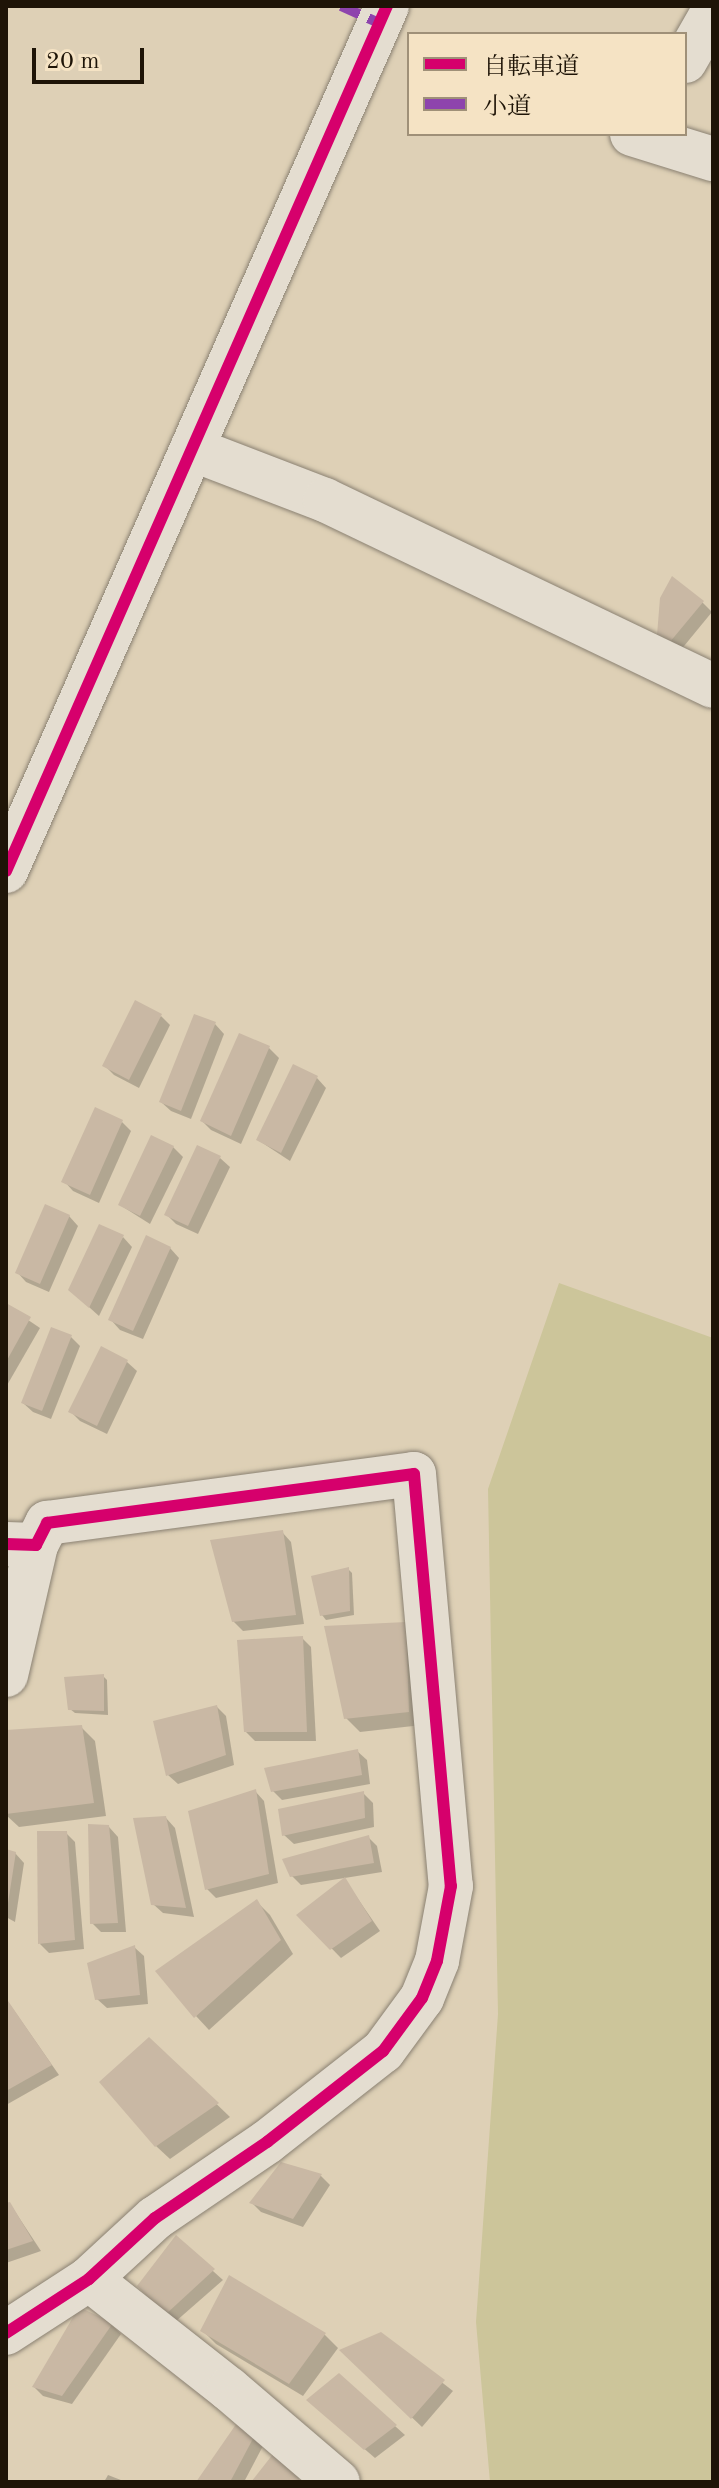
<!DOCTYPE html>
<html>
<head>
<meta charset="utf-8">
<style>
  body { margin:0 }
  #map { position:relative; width:719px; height:2488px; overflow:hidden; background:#ded0b6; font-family:"Old Standard TT","Noto Serif JP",serif }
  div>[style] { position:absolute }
  .green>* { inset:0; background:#ccc59a }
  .shadow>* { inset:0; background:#0003 }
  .building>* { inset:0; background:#c9b8a4 }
  .roads { filter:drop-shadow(0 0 2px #8a8172) drop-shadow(0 0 2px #8a8172) }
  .minor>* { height:44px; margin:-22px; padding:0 22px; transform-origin:22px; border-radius:22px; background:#e4ddd0 }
  .quiet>* { height:10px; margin-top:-5px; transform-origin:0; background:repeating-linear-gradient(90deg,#8e44ad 0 20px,transparent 0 30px) }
  .cycleway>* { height:12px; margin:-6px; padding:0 6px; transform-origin:6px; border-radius:6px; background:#d6006c }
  span { translate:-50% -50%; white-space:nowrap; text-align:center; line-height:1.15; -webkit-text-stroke:8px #f5e3c4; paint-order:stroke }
  .frame { position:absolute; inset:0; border:8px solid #1e1407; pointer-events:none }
  .legend { position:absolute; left:407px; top:32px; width:280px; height:104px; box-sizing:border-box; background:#f5e3c4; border:2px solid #9f9078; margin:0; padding:10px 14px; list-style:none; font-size:24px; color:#1e1407 }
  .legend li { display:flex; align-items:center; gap:16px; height:40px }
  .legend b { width:40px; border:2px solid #9f9078 }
  .scale { position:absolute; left:32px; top:48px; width:112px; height:36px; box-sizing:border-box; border:4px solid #1e1407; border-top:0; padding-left:10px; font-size:24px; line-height:28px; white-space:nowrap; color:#1e1407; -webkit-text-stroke:6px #f5e3c4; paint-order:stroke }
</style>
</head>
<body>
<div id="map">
  <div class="green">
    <div style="clip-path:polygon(559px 1283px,713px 1338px,713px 2482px,490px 2482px,476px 2322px,498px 2014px,488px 1489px)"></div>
  </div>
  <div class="shadow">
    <div style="clip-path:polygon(662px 598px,702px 602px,712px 612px,666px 668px)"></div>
    <div style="clip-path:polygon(161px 1016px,170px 1025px,139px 1088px,114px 1075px,105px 1066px)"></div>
    <div style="clip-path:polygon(215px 1024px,224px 1034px,191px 1119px,171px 1111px,161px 1102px)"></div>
    <div style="clip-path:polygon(240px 1035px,269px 1048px,279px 1058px,241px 1144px,211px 1130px,202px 1121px)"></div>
    <div style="clip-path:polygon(294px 1067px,317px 1078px,326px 1088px,290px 1161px,258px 1140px)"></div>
    <div style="clip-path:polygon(122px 1122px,131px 1131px,99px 1203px,73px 1191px,64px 1181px)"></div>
    <div style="clip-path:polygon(173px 1147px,183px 1157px,150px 1224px,120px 1205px)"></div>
    <div style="clip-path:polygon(220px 1158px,230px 1167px,198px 1234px,176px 1224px,166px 1214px)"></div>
    <div style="clip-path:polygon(69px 1216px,78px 1226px,49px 1292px,26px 1282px,17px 1272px)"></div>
    <div style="clip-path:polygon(123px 1237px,132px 1247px,99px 1316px,80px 1299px)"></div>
    <div style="clip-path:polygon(170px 1248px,179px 1258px,143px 1339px,120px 1330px,111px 1320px)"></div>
    <div style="clip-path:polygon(6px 1305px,40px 1328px,6px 1387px)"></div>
    <div style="clip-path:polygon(71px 1337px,80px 1346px,51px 1419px,33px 1412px,23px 1403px)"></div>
    <div style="clip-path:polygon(102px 1349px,127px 1362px,137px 1371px,107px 1434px,80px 1421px,71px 1412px)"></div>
    <div style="clip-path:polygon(282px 1532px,291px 1542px,304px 1624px,243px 1631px,233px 1621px)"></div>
    <div style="clip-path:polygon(348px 1569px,352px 1573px,354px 1615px,326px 1620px,322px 1615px)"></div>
    <div style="clip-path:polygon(406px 1624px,422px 1725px,360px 1732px,346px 1718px)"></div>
    <div style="clip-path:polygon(302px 1638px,311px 1647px,316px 1741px,255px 1741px,245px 1731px)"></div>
    <div style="clip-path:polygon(103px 1676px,107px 1680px,108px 1715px,75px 1713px,70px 1709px)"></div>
    <div style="clip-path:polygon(217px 1707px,226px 1716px,234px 1765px,178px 1784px,168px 1775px)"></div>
    <div style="clip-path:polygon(81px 1727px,95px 1741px,106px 1816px,19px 1827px,6px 1815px,6px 1791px)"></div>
    <div style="clip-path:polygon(357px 1751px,367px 1760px,370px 1784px,282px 1800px,273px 1791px)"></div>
    <div style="clip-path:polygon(255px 1791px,264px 1801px,278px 1883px,216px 1898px,207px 1889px)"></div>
    <div style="clip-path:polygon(364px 1794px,373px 1803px,374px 1827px,294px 1844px,284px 1835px)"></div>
    <div style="clip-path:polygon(166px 1818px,175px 1828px,194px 1917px,163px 1913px,153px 1904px)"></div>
    <div style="clip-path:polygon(109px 1827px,118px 1837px,126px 1932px,101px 1932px,92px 1923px)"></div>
    <div style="clip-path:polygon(66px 1833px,75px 1842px,84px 1949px,49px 1953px,40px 1944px)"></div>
    <div style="clip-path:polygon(368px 1837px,377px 1846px,382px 1872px,301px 1885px,291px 1875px)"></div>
    <div style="clip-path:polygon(6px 1851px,15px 1853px,24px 1863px,15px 1922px,6px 1917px)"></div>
    <div style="clip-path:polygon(345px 1880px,380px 1931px,341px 1958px,299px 1915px)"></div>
    <div style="clip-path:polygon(257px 1902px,270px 1915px,293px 1954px,209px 2030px,196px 2016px)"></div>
    <div style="clip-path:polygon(134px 1947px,144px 1956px,148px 2004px,107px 2008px,97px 1999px)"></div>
    <div style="clip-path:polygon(6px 1999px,59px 2075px,6px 2105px)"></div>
    <div style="clip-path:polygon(149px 2039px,230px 2117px,170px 2159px,156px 2146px)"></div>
    <div style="clip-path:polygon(282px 2164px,321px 2176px,330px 2185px,303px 2227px,261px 2212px,252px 2203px)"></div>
    <div style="clip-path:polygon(10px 2204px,41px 2251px,6px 2263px,6px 2205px)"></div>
    <div style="clip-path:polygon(176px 2238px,223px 2280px,175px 2322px,140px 2286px)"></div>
    <div style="clip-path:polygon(230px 2278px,325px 2335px,338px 2348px,303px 2396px,216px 2344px,202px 2330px)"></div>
    <div style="clip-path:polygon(80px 2310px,112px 2325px,121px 2334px,72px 2404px,43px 2396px,34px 2387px)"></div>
    <div style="clip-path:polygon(381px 2335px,453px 2391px,422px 2427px,342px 2351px)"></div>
    <div style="clip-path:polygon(339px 2376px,405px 2435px,375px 2458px,318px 2409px)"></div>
    <div style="clip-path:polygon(240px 2423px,264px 2444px,244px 2482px,199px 2482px)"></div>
    <div style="clip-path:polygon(108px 2475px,126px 2482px,104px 2482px)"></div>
  </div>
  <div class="building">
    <div style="clip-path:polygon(672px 576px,704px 601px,655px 660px,660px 598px)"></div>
    <div style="clip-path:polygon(135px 1000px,162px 1014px,129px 1080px,102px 1066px)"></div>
    <div style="clip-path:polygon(194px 1014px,216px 1022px,181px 1111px,159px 1102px)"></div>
    <div style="clip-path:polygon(239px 1033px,270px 1046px,231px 1136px,200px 1121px)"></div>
    <div style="clip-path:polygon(293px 1064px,318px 1076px,281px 1153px,256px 1140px)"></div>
    <div style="clip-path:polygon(95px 1107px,123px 1120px,90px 1195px,61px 1182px)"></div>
    <div style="clip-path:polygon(151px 1135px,174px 1146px,140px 1216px,118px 1205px)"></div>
    <div style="clip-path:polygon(197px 1145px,221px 1156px,188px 1226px,164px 1215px)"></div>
    <div style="clip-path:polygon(45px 1204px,70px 1215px,40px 1284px,15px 1273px)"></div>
    <div style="clip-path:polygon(99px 1224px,124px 1235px,89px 1308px,68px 1290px)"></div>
    <div style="clip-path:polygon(146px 1235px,171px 1247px,133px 1331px,108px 1320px)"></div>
    <div style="clip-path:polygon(6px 1303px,31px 1317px,6px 1362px)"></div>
    <div style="clip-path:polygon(51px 1327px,72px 1335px,42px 1411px,21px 1403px)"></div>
    <div style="clip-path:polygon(101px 1346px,128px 1360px,97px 1426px,68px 1412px)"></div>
    <div style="clip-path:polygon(283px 1530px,296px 1615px,232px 1622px,210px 1540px)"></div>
    <div style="clip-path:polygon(349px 1567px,350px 1611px,320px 1616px,311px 1576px)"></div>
    <div style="clip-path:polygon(406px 1622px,409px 1712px,344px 1719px,324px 1626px)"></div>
    <div style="clip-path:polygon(303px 1636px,307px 1732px,244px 1732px,237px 1640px)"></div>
    <div style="clip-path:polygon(104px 1674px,104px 1711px,68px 1710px,64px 1677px)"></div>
    <div style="clip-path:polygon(217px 1705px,226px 1755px,166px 1776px,153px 1721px)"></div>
    <div style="clip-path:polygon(82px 1725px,94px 1803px,6px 1814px,6px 1730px)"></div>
    <div style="clip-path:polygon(358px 1749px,362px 1775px,271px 1792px,264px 1768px)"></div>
    <div style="clip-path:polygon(256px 1789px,269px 1874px,205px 1890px,188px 1811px)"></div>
    <div style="clip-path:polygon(364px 1791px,365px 1818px,282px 1836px,278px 1809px)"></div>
    <div style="clip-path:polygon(166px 1816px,186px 1908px,151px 1905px,133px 1818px)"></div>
    <div style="clip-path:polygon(88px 1824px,109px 1825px,118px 1923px,90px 1924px)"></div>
    <div style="clip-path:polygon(37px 1831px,67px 1831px,75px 1940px,38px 1944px)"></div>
    <div style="clip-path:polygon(369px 1835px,374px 1863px,290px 1877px,282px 1859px)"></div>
    <div style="clip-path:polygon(6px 1849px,16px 1852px,8px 1903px,6px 1903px)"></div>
    <div style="clip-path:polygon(345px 1877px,372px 1921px,330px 1950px,296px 1915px)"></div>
    <div style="clip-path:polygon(257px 1899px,281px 1940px,194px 2018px,155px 1971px)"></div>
    <div style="clip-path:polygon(135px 1945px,140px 1995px,95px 2000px,87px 1963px)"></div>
    <div style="clip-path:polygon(6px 1998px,52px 2065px,6px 2091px)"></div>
    <div style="clip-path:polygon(149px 2037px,219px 2103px,155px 2147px,99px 2082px)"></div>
    <div style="clip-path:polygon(281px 2162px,322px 2174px,293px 2219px,249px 2203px)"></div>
    <div style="clip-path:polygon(10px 2202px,33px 2241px,6px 2250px,6px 2203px)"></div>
    <div style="clip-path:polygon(176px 2235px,215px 2269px,165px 2315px,137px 2286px)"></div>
    <div style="clip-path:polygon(229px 2275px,326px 2333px,289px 2384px,200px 2331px)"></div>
    <div style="clip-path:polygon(79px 2307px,113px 2323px,62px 2396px,32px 2387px)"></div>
    <div style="clip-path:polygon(381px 2332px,445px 2380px,411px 2419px,339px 2350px)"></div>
    <div style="clip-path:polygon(339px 2373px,397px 2425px,364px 2450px,306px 2400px)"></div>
    <div style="clip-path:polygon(239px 2420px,256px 2433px,230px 2482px,196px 2482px)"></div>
    <div style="clip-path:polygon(277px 2449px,300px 2478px,297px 2482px,251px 2482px)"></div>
  </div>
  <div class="roads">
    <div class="minor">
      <div style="left:685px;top:61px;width:56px;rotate:-60.3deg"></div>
      <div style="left:632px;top:134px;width:85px;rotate:17.2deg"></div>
      <div style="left:192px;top:449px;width:142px;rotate:21deg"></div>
      <div style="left:325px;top:500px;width:430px;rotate:25.6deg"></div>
      <div style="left:6px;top:871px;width:945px;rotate:-66.23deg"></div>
      <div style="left:6px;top:1544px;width:30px;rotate:2deg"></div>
      <div style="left:36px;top:1545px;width:25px;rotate:-63deg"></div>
      <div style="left:47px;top:1523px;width:370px;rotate:-7.6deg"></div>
      <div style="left:414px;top:1474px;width:414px;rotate:84.9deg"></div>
      <div style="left:451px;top:1886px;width:76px;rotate:100.6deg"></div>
      <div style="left:437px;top:1961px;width:40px;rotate:112deg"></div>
      <div style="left:422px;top:1998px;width:66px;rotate:126.3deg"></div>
      <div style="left:383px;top:2051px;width:147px;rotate:141.9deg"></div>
      <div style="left:267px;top:2142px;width:135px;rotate:145.8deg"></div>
      <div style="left:155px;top:2218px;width:90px;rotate:137.3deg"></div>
      <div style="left:89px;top:2279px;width:99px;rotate:147deg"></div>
      <div style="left:6px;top:1675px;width:133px;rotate:-77deg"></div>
      <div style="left:89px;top:2279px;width:178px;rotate:38.2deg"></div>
      <div style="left:229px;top:2389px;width:143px;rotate:40.5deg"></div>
    </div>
  </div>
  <div class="quiet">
    <div style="left:341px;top:6px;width:42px;rotate:24.1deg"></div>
  </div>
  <div class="cycleway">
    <div style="left:6px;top:871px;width:945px;rotate:-66.23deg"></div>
    <div style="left:6px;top:1544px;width:30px;rotate:2deg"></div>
    <div style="left:36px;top:1545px;width:25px;rotate:-63deg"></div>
    <div style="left:47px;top:1523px;width:370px;rotate:-7.6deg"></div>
    <div style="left:414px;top:1474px;width:414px;rotate:84.9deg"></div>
    <div style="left:451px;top:1886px;width:76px;rotate:100.6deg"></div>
    <div style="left:437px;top:1961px;width:40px;rotate:112deg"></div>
    <div style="left:422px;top:1998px;width:66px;rotate:126.3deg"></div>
    <div style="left:383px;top:2051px;width:147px;rotate:141.9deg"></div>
    <div style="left:267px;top:2142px;width:135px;rotate:145.8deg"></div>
    <div style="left:155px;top:2218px;width:90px;rotate:137.3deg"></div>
    <div style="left:89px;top:2279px;width:99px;rotate:147deg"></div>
  </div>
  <div class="frame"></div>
  <ul class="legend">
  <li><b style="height:10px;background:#d6006c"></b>自転車道</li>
  <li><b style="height:10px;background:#8e44ad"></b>小道</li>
  </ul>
  <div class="scale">20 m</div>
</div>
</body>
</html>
